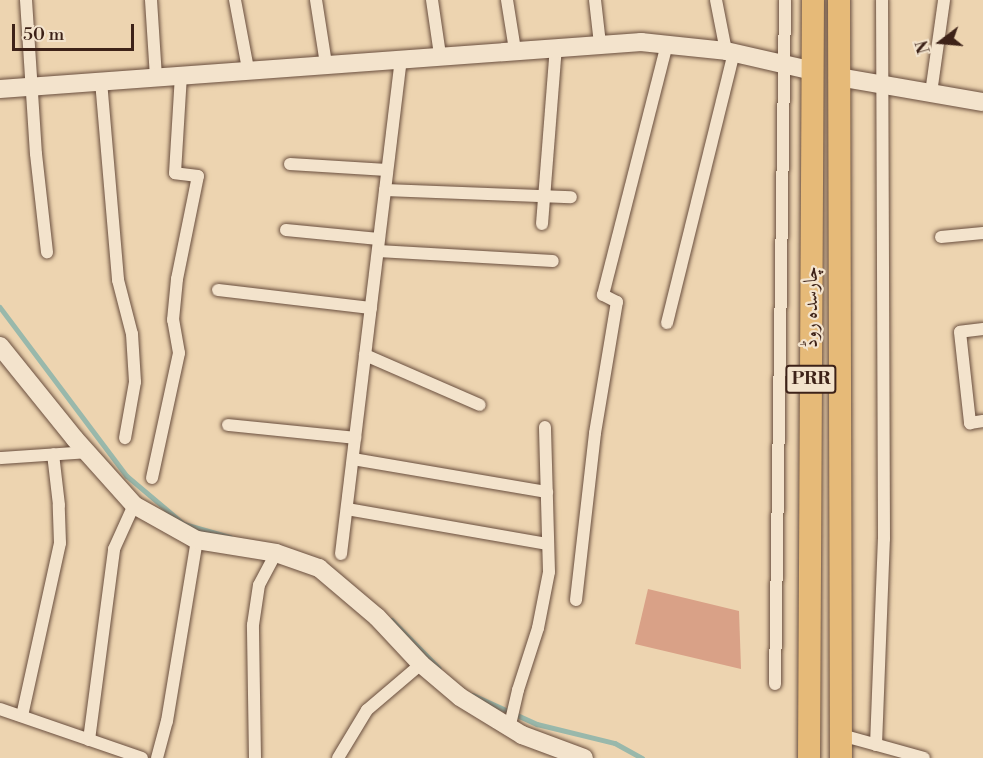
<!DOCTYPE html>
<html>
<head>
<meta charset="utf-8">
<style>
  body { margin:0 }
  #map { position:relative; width:983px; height:758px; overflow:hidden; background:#edd4b0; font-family:"Libre Bodoni",Amiri,serif }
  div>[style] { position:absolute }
  .stream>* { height:4.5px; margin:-2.25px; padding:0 2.25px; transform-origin:2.25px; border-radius:2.25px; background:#99b8ab }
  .building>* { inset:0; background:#d9a187 }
  .roads { filter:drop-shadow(0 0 2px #694e3e) drop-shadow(0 0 2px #694e3e) }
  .street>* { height:12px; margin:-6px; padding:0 6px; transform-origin:6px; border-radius:6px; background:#f3e3cc }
  .secondary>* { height:18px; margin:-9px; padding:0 9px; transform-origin:9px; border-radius:9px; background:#f3e3cc }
  .highway>* { height:22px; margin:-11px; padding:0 11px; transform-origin:11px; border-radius:11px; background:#e6ba78 }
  span { translate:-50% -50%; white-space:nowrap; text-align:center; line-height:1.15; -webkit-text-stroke:4.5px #f3e3cc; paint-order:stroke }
  .shield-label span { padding:2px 4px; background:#f3e3cc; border:2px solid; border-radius:4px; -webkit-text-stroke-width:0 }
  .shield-label { font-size:18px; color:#3d2218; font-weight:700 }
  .street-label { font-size:20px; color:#3d2218 }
  .north { position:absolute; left:911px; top:12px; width:60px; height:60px; -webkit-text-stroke:4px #f3e3cc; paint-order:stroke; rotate:254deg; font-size:16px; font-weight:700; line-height:24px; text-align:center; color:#3d2218 }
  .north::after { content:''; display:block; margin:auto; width:21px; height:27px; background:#3d2218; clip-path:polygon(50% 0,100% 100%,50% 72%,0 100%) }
  .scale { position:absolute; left:12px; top:24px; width:122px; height:27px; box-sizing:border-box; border:3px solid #3d2218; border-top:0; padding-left:8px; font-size:18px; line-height:21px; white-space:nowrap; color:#3d2218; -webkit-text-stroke:4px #f3e3cc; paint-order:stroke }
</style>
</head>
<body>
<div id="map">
  <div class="stream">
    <div style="left:0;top:307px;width:211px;rotate:53.1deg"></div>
    <div style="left:127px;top:476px;width:75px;rotate:40.1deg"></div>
    <div style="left:184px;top:524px;width:48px;rotate:15.8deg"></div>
    <div style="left:392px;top:620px;width:67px;rotate:45.6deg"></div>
    <div style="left:473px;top:695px;width:70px;rotate:24.4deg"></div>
    <div style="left:537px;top:724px;width:80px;rotate:13.7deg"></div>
    <div style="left:615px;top:743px;width:31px;rotate:29deg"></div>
  </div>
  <div class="building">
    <div style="clip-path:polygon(648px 589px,739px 611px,741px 669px,635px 644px)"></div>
  </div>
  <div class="roads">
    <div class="street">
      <div style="left:26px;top:0;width:154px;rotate:86.3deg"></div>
      <div style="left:36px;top:154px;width:99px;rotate:83.6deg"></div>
      <div style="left:151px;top:0;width:77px;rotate:86.3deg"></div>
      <div style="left:235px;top:0;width:70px;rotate:79.3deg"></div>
      <div style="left:316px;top:0;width:65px;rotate:81.1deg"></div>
      <div style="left:432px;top:0;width:56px;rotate:81.7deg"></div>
      <div style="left:507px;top:0;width:51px;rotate:80.9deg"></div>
      <div style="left:595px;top:0;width:44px;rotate:83.5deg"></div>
      <div style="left:716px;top:0;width:52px;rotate:78.9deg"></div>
      <div style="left:101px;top:81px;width:200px;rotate:85.1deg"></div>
      <div style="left:118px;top:280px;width:56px;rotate:75.5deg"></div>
      <div style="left:132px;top:334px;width:48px;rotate:86.4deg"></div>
      <div style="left:135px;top:382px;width:57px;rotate:100.1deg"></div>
      <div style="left:931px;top:93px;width:94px;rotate:-82deg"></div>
      <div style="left:290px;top:164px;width:97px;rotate:3.5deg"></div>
      <div style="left:385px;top:190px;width:186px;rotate:2.2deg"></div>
      <div style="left:542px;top:224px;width:178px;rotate:-85.5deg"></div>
      <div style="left:286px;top:230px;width:93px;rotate:5.5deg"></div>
      <div style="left:941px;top:237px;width:42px;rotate:-5.4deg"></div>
      <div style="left:378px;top:251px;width:175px;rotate:3.3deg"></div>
      <div style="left:218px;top:290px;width:154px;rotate:6.7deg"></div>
      <div style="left:667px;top:323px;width:279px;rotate:-76.1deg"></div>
      <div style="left:983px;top:329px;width:23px;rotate:173deg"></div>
      <div style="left:960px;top:332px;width:92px;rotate:83.7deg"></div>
      <div style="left:970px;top:423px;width:13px;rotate:-9deg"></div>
      <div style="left:365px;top:355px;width:125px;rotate:23.5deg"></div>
      <div style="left:228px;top:425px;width:128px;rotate:5.8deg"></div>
      <div style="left:0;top:458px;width:87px;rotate:-3.9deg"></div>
      <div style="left:353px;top:459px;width:197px;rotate:9.7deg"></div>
      <div style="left:152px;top:478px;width:128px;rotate:-77.8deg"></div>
      <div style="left:179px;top:353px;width:34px;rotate:-100deg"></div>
      <div style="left:173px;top:320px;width:41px;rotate:-84.4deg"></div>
      <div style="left:177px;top:279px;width:105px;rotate:-78.5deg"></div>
      <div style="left:198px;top:176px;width:23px;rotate:-173deg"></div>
      <div style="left:175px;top:173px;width:98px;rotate:-86.5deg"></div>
      <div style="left:347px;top:509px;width:204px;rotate:9.9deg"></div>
      <div style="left:341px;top:554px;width:500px;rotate:-83.1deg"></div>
      <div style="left:576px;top:600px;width:168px;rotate:-83.5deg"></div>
      <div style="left:595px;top:433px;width:133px;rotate:-80.5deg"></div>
      <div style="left:617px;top:302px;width:16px;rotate:-153deg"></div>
      <div style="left:603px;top:295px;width:259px;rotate:-75.7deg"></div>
      <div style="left:775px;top:684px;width:684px;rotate:-89.16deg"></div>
      <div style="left:0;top:709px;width:150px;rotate:19deg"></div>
      <div style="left:22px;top:716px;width:177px;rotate:-77.6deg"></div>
      <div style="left:60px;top:543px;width:38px;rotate:-92deg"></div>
      <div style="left:59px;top:505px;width:51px;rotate:-96.7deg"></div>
      <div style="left:509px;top:729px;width:40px;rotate:-77deg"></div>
      <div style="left:518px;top:690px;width:65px;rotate:-72.1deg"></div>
      <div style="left:538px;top:628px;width:57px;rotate:-78.9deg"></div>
      <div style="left:549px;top:572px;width:145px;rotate:-91.6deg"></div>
      <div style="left:841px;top:735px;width:86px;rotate:15.5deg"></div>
      <div style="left:89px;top:740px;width:193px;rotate:-82.5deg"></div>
      <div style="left:114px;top:549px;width:48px;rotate:-65.6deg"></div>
      <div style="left:876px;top:745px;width:206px;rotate:-87.8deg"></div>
      <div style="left:884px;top:539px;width:539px;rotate:-90.21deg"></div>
      <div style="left:157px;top:758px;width:38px;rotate:-75deg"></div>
      <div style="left:167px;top:721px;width:183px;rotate:-80.6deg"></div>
      <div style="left:255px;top:758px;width:133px;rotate:-90.9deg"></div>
      <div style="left:253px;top:625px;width:40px;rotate:-81.5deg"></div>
      <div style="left:259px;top:585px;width:36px;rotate:-62deg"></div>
      <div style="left:338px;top:758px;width:56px;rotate:-58.9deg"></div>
      <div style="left:367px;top:710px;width:71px;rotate:-40.4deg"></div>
    </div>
    <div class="secondary">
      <div style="left:838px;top:77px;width:147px;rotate:9.8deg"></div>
      <div style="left:0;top:89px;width:643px;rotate:-4.19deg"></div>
      <div style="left:641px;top:42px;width:85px;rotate:6deg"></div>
      <div style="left:726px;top:51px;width:89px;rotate:12.9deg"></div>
      <div style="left:0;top:346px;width:119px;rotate:51.1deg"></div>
      <div style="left:75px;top:439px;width:89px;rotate:48.2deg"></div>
      <div style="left:134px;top:505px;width:72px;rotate:29.1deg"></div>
      <div style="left:197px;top:540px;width:80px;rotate:9.3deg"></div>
      <div style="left:276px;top:553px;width:46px;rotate:19.2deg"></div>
      <div style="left:319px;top:568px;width:76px;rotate:40.2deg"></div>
      <div style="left:377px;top:617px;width:64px;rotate:46.9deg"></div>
      <div style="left:421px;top:664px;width:51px;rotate:40.2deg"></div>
      <div style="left:460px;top:697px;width:73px;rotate:31.5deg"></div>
      <div style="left:522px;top:735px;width:66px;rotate:20.4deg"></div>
    </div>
    <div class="highway">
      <div style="left:839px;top:0;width:758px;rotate:89.85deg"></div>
      <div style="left:809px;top:758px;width:758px;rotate:-89.7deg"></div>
    </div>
  </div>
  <div class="shield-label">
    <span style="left:811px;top:379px">PRR</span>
  </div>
  <div class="street-label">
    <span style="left:811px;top:307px;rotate:-90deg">چارسدہ روڈ</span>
  </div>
  <div class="north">N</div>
  <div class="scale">50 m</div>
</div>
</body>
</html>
